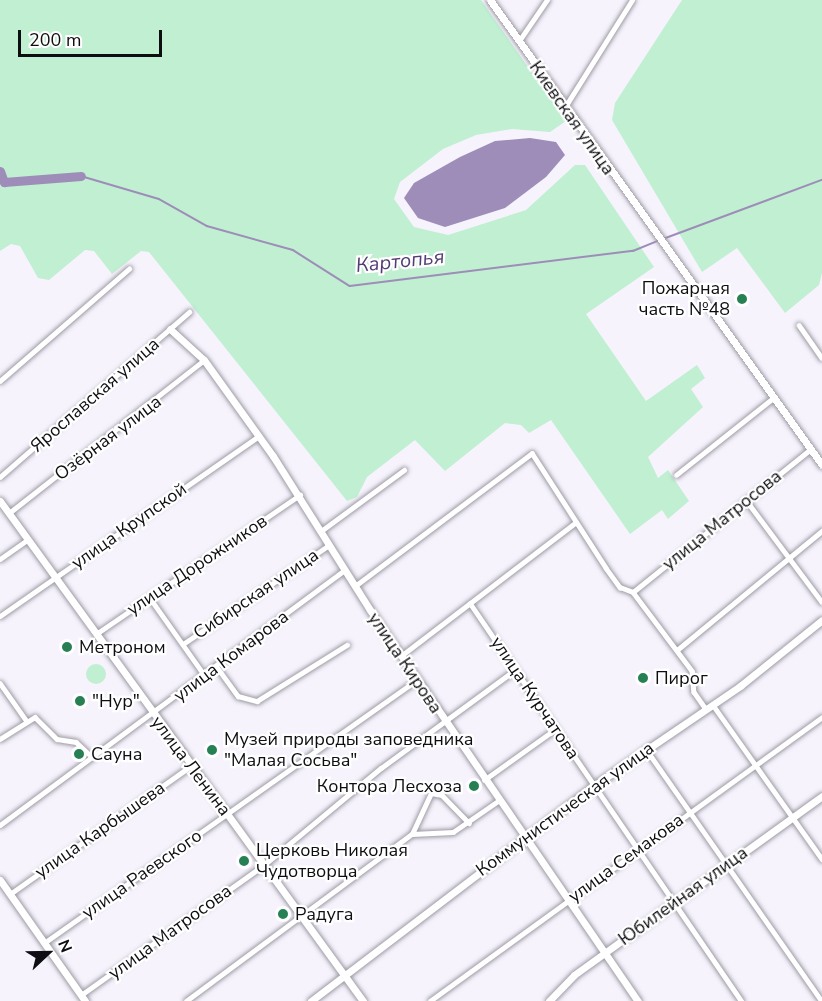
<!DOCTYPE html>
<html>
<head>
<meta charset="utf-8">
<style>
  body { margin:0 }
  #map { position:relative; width:822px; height:1001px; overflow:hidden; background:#f6f3fd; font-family:"Nunito Sans",sans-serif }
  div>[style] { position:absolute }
  .green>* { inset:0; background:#c0efd2 }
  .round { border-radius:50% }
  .water>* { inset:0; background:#9d8db8 }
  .stream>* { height:1.5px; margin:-0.75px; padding:0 0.75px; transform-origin:0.75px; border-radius:0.75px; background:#9d8db8 }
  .river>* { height:9px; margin:-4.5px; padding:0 4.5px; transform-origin:4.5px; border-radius:4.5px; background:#9d8db8 }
  .roads { filter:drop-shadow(0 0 2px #9e9ba4) drop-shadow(0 0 2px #9e9ba4) }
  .street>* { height:4.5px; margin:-2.25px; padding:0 2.25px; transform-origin:2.25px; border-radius:2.25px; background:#fff }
  .secondary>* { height:7px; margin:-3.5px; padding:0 3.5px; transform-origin:3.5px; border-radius:3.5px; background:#fff }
  .dots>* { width:16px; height:16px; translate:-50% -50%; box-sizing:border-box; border:3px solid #fff; border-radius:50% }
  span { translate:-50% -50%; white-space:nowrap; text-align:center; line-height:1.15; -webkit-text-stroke:4.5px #fff; paint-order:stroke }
  .street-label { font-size:18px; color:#0e0d11 }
  .poi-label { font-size:18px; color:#0e0d11 }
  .right { translate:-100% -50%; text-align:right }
  .left { translate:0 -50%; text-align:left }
  .water-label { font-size:20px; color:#543d76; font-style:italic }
  .north { position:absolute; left:18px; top:923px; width:60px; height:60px; -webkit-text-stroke:4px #fff; paint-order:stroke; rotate:68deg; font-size:16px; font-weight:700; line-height:24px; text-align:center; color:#0e0d11 }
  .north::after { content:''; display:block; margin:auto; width:21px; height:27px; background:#0e0d11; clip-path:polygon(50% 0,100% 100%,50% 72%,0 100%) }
  .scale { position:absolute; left:18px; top:30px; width:144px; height:27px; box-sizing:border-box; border:3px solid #0e0d11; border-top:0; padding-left:8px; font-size:18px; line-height:21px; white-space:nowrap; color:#0e0d11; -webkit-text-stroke:4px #fff; paint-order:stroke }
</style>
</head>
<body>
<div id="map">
  <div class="green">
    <div style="clip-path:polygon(0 0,481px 0,566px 121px,550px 132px,512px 129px,476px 135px,443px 149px,400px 182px,394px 199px,414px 227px,448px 235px,526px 210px,575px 165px,585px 165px,654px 267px,586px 314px,646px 401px,697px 365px,705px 378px,691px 389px,703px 407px,648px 457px,658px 478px,668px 470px,689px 501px,668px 519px,662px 510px,630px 534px,551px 420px,529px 433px,521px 425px,505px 423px,445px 471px,415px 440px,367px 477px,357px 497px,347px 501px,149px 252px,141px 251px,112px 274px,94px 251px,85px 250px,49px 280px,38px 278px,20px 246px,11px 244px,0 251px)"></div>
    <div style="clip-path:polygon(682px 0,822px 0,822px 273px,819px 285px,785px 313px,737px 248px,702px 272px,612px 120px,615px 103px)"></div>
    <div class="round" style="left:86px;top:664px;width:20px;height:20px"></div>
  </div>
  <div class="water">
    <div style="clip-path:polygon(530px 138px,556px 142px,565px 155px,546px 177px,505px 208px,445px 227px,418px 218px,404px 198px,414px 183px,460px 157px,495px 141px)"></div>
  </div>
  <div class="stream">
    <div style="left:81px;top:176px;width:81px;rotate:16.4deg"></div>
    <div style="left:159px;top:199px;width:55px;rotate:29.4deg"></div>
    <div style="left:207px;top:226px;width:89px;rotate:15.6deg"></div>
    <div style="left:293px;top:250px;width:67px;rotate:32.3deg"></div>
    <div style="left:350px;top:286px;width:285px;rotate:-7.1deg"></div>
    <div style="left:633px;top:251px;width:27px;rotate:-22deg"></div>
    <div style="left:663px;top:239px;width:170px;rotate:-20.4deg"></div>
  </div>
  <div class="river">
    <div style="left:0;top:171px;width:12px;rotate:70deg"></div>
    <div style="left:4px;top:182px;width:77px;rotate:-4.5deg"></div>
  </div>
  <div class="roads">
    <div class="street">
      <div style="left:519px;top:41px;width:50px;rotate:-55.7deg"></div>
      <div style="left:565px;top:107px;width:126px;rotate:-57.9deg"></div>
      <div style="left:799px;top:325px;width:40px;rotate:55.1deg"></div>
      <div style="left:0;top:381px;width:171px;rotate:-41deg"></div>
      <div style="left:676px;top:475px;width:124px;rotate:-38.4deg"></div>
      <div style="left:0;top:477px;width:251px;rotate:-41.1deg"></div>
      <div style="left:746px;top:500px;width:127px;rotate:53.3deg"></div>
      <div style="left:9px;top:513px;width:248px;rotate:-38.1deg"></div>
      <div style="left:321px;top:531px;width:103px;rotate:-36.3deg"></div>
      <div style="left:0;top:559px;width:33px;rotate:-35deg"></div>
      <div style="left:355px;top:586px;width:221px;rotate:-36.9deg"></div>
      <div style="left:532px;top:453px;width:137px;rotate:57.2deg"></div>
      <div style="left:606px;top:568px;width:24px;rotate:54deg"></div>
      <div style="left:620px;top:587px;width:14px;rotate:21deg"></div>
      <div style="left:633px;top:592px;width:99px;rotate:53.2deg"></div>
      <div style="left:692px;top:671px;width:21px;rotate:85deg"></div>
      <div style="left:694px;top:692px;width:21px;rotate:55deg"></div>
      <div style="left:633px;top:592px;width:228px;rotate:-38.8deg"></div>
      <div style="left:150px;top:598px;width:95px;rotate:54.8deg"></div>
      <div style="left:470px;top:603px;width:482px;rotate:55.7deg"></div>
      <div style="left:0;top:616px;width:315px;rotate:-34.8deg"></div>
      <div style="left:96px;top:634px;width:247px;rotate:-34.3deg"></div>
      <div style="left:183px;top:644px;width:176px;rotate:-34.1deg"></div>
      <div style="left:677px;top:650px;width:188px;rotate:-39.4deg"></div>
      <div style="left:401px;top:656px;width:219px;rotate:-37.4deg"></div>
      <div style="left:217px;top:667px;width:36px;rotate:54deg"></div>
      <div style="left:238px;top:696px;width:20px;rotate:15deg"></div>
      <div style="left:257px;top:701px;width:106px;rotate:-31.9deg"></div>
      <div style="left:0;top:683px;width:45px;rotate:54.9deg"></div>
      <div style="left:713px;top:705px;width:189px;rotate:54.7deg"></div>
      <div style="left:0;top:739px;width:41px;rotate:-32.2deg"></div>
      <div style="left:35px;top:717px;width:31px;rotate:45deg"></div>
      <div style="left:57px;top:739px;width:19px;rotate:9deg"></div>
      <div style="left:76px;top:742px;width:22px;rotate:43deg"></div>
      <div style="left:646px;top:749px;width:307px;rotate:55.1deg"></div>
      <div style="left:484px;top:780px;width:86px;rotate:-35.5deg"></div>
      <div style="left:0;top:825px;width:429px;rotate:-36.5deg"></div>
      <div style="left:412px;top:834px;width:45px;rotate:-65.1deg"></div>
      <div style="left:431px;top:793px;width:11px;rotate:10deg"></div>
      <div style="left:442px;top:795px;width:39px;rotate:46deg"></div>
      <div style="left:10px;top:894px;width:222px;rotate:-35.3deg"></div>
      <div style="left:44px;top:943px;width:456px;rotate:-35.2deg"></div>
      <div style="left:81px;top:995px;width:224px;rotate:-35.4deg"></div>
      <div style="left:264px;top:865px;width:152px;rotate:-39.7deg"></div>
      <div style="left:381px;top:768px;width:166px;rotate:-36.2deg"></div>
      <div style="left:186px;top:1001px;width:281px;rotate:-36.5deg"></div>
      <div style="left:412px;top:834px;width:41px;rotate:-2.8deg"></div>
      <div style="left:453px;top:832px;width:55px;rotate:-34.6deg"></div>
      <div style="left:430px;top:1001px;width:484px;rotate:-35.9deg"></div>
    </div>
    <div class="secondary">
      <div style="left:490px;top:0;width:571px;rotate:54.47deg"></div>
      <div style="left:170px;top:329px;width:46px;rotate:42.4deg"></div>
      <div style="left:204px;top:360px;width:118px;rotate:54.3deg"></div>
      <div style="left:273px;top:456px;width:182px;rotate:57.8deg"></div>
      <div style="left:370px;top:610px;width:474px;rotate:55.6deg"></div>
      <div style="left:0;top:501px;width:618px;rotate:54.02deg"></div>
      <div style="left:0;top:880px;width:148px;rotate:54.9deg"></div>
      <div style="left:311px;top:1001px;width:357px;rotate:-37.3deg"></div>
      <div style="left:595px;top:785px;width:176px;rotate:-34.3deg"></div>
      <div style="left:740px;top:686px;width:105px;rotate:-38.8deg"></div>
      <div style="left:549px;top:1001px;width:36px;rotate:-46deg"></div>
      <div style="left:574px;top:975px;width:306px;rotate:-35.8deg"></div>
    </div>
  </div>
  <div class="dots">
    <div style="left:742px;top:299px;background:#278054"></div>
    <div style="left:67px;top:647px;background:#278054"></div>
    <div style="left:643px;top:678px;background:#278054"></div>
    <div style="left:80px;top:701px;background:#278054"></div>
    <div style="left:212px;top:750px;background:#278054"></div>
    <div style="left:79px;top:754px;background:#278054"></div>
    <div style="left:474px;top:786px;background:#278054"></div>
    <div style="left:244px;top:861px;background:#278054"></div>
    <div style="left:283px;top:914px;background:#278054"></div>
  </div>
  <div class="street-label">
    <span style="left:572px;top:118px;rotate:55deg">Киевская улица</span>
    <span style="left:95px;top:395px;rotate:-41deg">Ярославская улица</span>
    <span style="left:108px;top:438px;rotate:-37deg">Озёрная улица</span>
    <span style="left:722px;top:520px;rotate:-39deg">улица Матросова</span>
    <span style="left:129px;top:526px;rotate:-35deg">улица Крупской</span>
    <span style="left:197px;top:565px;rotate:-34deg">улица Дорожников</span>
    <span style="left:256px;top:594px;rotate:-34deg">Сибирская улица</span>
    <span style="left:231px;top:656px;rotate:-37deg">улица Комарова</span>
    <span style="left:405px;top:663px;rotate:56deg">улица Кирова</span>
    <span style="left:535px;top:698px;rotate:56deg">улица Курчатова</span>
    <span style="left:191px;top:766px;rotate:53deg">улица Ленина</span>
    <span style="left:565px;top:809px;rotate:-36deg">Коммунистическая улица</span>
    <span style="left:100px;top:830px;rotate:-35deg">улица Карбышева</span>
    <span style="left:626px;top:858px;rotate:-36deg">улица Семакова</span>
    <span style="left:142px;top:874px;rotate:-35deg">улица Раевского</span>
    <span style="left:683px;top:896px;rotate:-36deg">Юбилейная улица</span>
    <span style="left:170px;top:932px;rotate:-36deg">улица Матросова</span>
  </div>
  <div class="poi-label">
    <span class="right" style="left:730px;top:299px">Пожарная<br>часть №48</span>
    <span class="left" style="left:79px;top:647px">Метроном</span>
    <span class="left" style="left:655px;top:678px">Пирог</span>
    <span class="left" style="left:92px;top:701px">"Нур"</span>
    <span class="left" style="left:224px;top:750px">Музей природы заповедника<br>"Малая Сосьва"</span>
    <span class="left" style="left:91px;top:754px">Сауна</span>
    <span class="right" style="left:462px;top:786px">Контора Лесхоза</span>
    <span class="left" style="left:256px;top:861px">Церковь Николая<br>Чудотворца</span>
    <span class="left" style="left:295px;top:914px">Радуга</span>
  </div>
  <div class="water-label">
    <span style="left:400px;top:261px;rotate:-6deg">Картопья</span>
  </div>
  <div class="north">N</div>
  <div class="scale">200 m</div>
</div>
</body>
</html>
